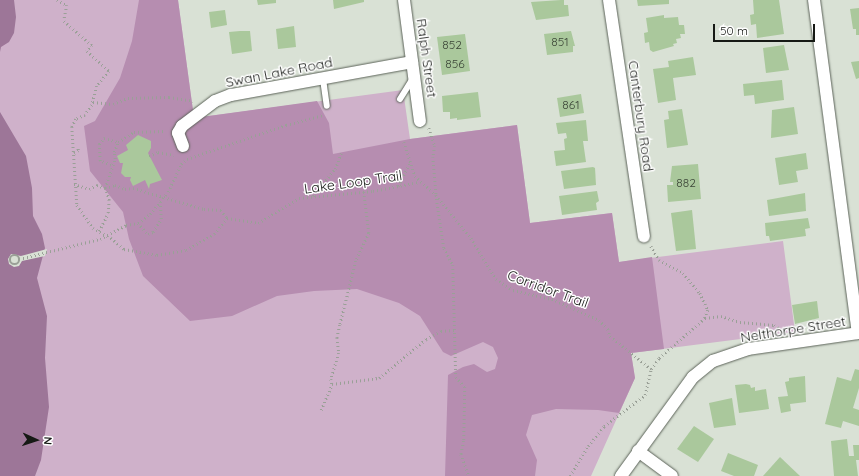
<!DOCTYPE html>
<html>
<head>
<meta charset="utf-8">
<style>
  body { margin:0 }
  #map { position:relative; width:859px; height:476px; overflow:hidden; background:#d9e1d5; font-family:Quicksand,sans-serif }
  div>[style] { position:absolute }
  .green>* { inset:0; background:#cfb1ca }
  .forest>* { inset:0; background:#b68db0 }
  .water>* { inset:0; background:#9d7698 }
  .pier>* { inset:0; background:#d9e1d5 }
  .building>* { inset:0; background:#aac89c }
  .path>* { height:2.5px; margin-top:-1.25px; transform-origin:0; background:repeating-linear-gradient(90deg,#9aa097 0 1px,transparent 0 4px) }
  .path>.ring { margin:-1.25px; padding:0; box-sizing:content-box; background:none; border:2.5px solid #9aa097; border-radius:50% }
  .roads { filter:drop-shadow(0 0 1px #5c6359) drop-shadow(0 0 1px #5c6359) }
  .lane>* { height:6px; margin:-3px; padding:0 3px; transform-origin:3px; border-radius:3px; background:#fff }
  .street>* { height:12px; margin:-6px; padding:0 6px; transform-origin:6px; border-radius:6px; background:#fff }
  span { translate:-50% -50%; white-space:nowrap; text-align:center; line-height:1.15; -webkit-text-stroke:3px #fff; paint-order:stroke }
  .number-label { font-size:12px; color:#3b4537 }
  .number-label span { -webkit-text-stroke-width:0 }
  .street-label { font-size:14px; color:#161915 }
  .north { position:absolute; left:16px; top:420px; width:40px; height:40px; -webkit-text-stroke:3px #fff; paint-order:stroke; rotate:93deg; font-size:11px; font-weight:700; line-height:16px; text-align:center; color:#161915 }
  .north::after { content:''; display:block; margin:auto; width:14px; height:18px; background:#161915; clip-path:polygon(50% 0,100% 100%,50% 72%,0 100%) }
  .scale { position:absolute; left:713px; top:24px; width:102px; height:18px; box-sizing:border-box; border:2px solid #161915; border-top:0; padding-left:5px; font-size:12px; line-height:14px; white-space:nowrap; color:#161915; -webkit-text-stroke:3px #fff; paint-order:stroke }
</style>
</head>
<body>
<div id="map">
  <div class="green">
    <div style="clip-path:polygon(0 0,178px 0,194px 118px,403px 90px,410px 139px,517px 125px,530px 223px,612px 213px,619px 262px,783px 241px,795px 332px,631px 353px,635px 378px,591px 476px,0 476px)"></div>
  </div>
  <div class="forest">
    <div style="clip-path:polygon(139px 0,178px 0,194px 118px,317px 101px,329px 123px,333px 154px,410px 139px,517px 125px,530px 223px,612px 213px,619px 262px,652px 257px,664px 349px,631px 353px,635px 378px,619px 413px,598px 410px,556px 409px,532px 415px,526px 435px,537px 460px,535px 476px,445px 476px,448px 375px,463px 367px,474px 364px,487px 372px,495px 369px,498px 358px,493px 347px,483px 342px,451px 356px,443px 352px,420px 316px,399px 303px,357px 289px,314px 291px,277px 296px,232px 316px,190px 321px,143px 276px,129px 239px,123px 212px,90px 171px,84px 126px,95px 121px,120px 78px,132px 41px)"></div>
  </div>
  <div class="water">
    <div style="clip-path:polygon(0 0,14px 0,16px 17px,14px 33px,9px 42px,1px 47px,0 52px)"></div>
    <div style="clip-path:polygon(0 112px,26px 156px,32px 188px,33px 216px,42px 234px,45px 248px,37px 278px,47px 316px,45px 358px,49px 407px,41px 460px,35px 476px,0 476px)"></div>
  </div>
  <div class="pier">
    <div style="clip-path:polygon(47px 249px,45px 256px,22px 261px,19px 266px,14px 267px,9px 264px,8px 259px,11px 254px,21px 256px)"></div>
  </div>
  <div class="building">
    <div style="clip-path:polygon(257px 0,276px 0,276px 3px,258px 5px)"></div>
    <div style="clip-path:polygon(333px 0,364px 0,364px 2px,334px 9px)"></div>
    <div style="clip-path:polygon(561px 0,564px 0,564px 5px,568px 5px,569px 16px,536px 20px,531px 2px)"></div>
    <div style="clip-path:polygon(637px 0,669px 0,669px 4px,638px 6px)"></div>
    <div style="clip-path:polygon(753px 0,779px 0,784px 34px,757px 38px,756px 24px,751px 25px,750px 15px,754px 14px)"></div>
    <div style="clip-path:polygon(859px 8px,859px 35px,856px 35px,856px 29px,853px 29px,850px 9px)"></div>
    <div style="clip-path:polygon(225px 10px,227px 25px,211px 28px,209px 12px)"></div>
    <div style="clip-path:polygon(664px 15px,664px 18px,678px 17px,679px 25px,684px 25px,685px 34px,680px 34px,681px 38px,676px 39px,677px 43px,673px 44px,674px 46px,653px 52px,650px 50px,649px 42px,645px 43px,644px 33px,648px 32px,646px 18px)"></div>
    <div style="clip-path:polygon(294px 26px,296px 47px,278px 49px,276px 29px)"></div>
    <div style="clip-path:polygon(240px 31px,250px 31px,252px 51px,232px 54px,229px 32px)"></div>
    <div style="clip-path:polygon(571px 31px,575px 46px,573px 46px,573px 52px,547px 55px,544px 34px)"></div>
    <div style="clip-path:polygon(465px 34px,470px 71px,442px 75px,437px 37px)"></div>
    <div style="clip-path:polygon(784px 45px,789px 70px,766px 73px,763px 48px)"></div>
    <div style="clip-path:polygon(693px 57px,696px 75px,673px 78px,676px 100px,658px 103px,653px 69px,669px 67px,668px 61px)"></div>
    <div style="clip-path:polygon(859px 61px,859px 78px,856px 79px,851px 62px)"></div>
    <div style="clip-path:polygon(782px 80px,784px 100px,755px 104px,754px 95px,744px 96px,743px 84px)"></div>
    <div style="clip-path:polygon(478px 92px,481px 117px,457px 120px,457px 118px,450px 119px,450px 112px,443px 112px,442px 96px)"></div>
    <div style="clip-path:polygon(581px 94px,584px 113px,560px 117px,557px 98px)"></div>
    <div style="clip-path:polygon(794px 107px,798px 134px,771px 138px,772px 110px)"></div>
    <div style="clip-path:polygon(682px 109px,688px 145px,667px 148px,664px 120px,669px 119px,668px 111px)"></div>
    <div style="clip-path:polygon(586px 120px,588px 141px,583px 141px,586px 162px,556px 166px,554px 151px,565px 150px,564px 139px,567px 138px,566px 133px,558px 134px,556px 123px)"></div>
    <div style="clip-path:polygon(138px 135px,151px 141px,151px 148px,148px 153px,162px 180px,150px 184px,149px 189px,145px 180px,133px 186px,130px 180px,131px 177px,125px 177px,121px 173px,123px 163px,120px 163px,117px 156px,128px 150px,126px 145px)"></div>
    <div style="clip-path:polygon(806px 153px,808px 169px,796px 171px,798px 182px,779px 185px,775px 158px)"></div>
    <div style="clip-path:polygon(698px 164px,701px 199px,668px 202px,667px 185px,673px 185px,673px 182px,670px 182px,672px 166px)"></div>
    <div style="clip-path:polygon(593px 167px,595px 168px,596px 185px,564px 189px,561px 171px)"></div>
    <div style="clip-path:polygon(597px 191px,599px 201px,596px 203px,597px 210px,562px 215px,559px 196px)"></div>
    <div style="clip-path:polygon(805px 193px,806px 211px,769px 216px,767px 200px)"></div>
    <div style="clip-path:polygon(692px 210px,696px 249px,676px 251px,671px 213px)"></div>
    <div style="clip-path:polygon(808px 218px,810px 228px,805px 229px,806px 236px,770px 241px,769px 236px,766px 236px,765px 223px)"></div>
    <div style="clip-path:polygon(817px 301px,819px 318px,795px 324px,792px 305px)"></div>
    <div style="clip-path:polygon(855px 369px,859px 370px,859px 388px,853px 408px,859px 410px,859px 426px,843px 421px,841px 428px,825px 424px,837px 377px,851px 381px)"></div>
    <div style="clip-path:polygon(805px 376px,806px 402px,790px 404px,791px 411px,781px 413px,778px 397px,788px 396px,785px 382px,789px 381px,789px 378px)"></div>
    <div style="clip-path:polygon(746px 384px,750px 385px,751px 388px,755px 387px,755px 391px,766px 389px,769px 409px,739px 413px,735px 385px)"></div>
    <div style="clip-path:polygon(732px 398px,736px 425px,714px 428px,709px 403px)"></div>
    <div style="clip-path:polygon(694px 426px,714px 439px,698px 462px,677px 449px)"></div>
    <div style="clip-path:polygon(847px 439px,849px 456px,854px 456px,853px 445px,859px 445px,859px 460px,856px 460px,858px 476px,834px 476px,831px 441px)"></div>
    <div style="clip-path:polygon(728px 453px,758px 465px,754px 476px,734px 476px,721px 471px)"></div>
    <div style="clip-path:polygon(780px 457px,800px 476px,763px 476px)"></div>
  </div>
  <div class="path">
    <div style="left:57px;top:0;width:11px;rotate:27deg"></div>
    <div style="left:67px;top:5px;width:16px;rotate:101deg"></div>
    <div style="left:64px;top:21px;width:37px;rotate:41deg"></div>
    <div style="left:92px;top:45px;width:8px;rotate:130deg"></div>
    <div style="left:87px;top:51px;width:30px;rotate:42deg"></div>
    <div style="left:109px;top:71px;width:19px;rotate:129deg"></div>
    <div style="left:97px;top:86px;width:20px;rotate:105deg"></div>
    <div style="left:92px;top:105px;width:12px;rotate:125deg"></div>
    <div style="left:85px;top:115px;width:10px;rotate:156deg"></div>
    <div style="left:76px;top:119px;width:9px;rotate:117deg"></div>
    <div style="left:72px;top:127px;width:78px;rotate:86.3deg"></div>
    <div style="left:77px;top:205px;width:28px;rotate:55deg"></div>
    <div style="left:93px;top:228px;width:21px;rotate:29deg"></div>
    <div style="left:111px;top:238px;width:17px;rotate:40deg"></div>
    <div style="left:124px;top:249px;width:34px;rotate:10deg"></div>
    <div style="left:157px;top:255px;width:29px;rotate:-10deg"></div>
    <div style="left:186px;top:250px;width:32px;rotate:-30deg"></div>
    <div style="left:214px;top:234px;width:21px;rotate:-51deg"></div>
    <div style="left:227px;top:218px;width:31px;rotate:9deg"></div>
    <div style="left:258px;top:223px;width:48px;rotate:-31.4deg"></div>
    <div style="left:299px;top:198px;width:74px;rotate:-5.4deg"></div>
    <div style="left:373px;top:191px;width:47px;rotate:-11.1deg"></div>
    <div style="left:93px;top:102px;width:20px;rotate:6deg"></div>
    <div style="left:113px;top:104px;width:16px;rotate:-22deg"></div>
    <div style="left:128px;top:98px;width:41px;rotate:-1.4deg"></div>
    <div style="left:169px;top:97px;width:24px;rotate:9deg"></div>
    <div style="left:429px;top:128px;width:19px;rotate:72deg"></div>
    <div style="left:435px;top:146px;width:11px;rotate:100deg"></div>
    <div style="left:433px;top:157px;width:38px;rotate:85deg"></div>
    <div style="left:436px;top:195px;width:55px;rotate:50.9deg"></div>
    <div style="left:471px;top:238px;width:48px;rotate:58.6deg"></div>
    <div style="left:496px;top:279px;width:20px;rotate:33deg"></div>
    <div style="left:513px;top:290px;width:40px;rotate:13deg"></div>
    <div style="left:552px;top:299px;width:51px;rotate:24.1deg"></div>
    <div style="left:599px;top:320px;width:13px;rotate:45deg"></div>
    <div style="left:608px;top:329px;width:7px;rotate:74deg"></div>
    <div style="left:610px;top:336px;width:53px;rotate:38.8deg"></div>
    <div style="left:404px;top:142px;width:36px;rotate:72deg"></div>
    <div style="left:415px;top:176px;width:28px;rotate:42deg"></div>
    <div style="left:436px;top:195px;width:54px;rotate:81.4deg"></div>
    <div style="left:444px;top:248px;width:19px;rotate:62deg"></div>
    <div style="left:453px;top:265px;width:112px;rotate:88.5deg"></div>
    <div style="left:456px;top:377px;width:13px;rotate:48deg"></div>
    <div style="left:465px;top:387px;width:54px;rotate:91.1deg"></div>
    <div style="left:464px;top:441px;width:13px;rotate:103deg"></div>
    <div style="left:461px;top:454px;width:23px;rotate:70deg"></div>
    <div style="left:74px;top:153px;width:5px;rotate:-37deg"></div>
    <div style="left:78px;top:150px;width:3px;rotate:-90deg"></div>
    <div style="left:149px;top:156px;width:10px;rotate:-24deg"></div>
    <div style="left:158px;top:152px;width:16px;rotate:11deg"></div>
    <div style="left:111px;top:165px;width:12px;rotate:-160deg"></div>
    <div style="left:100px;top:161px;width:17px;rotate:-93deg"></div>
    <div style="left:99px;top:144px;width:8px;rotate:-50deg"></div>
    <div style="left:104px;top:138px;width:15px;rotate:16deg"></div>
    <div style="left:74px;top:184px;width:16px;rotate:18deg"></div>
    <div style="left:89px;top:189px;width:9px;rotate:-27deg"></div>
    <div style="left:97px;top:185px;width:9px;rotate:21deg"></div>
    <div style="left:105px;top:188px;width:10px;rotate:-17deg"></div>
    <div style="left:115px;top:185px;width:11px;rotate:22deg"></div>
    <div style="left:125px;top:189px;width:8px;rotate:-7deg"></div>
    <div style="left:133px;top:188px;width:74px;rotate:16.5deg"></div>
    <div style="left:204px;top:209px;width:17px;rotate:3deg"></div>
    <div style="left:221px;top:210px;width:10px;rotate:53deg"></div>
    <div style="left:398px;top:186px;width:27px;rotate:-63deg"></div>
    <div style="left:364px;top:192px;width:41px;rotate:83deg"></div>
    <div style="left:369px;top:233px;width:31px;rotate:115deg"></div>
    <div style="left:356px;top:261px;width:66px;rotate:104deg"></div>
    <div style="left:340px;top:325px;width:13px;rotate:103deg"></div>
    <div style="left:337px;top:338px;width:15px;rotate:82deg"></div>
    <div style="left:339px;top:353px;width:27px;rotate:107deg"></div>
    <div style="left:331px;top:379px;width:5px;rotate:79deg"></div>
    <div style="left:332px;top:384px;width:47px;rotate:-7.3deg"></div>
    <div style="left:379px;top:378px;width:61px;rotate:-39.7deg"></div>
    <div style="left:426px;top:339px;width:17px;rotate:-28deg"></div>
    <div style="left:441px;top:331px;width:13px;rotate:-4deg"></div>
    <div style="left:313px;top:196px;width:35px;rotate:-51deg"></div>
    <div style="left:335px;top:169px;width:17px;rotate:-69deg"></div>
    <div style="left:138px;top:223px;width:15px;rotate:48deg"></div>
    <div style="left:148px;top:234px;width:5px;rotate:-22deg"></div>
    <div style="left:153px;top:232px;width:15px;rotate:-58deg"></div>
    <div style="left:161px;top:219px;width:17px;rotate:-93deg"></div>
    <div style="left:99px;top:231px;width:20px;rotate:-63deg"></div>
    <div style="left:108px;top:213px;width:13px;rotate:-86deg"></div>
    <div style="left:109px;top:200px;width:13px;rotate:-108deg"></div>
    <div style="left:105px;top:188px;width:31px;rotate:-71deg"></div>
    <div style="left:115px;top:159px;width:7px;rotate:-98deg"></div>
    <div style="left:114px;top:152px;width:11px;rotate:-68deg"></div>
    <div style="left:118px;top:142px;width:19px;rotate:-32deg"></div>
    <div style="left:134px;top:132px;width:32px;rotate:-2deg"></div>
    <div style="left:651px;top:246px;width:16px;rotate:60deg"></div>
    <div style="left:659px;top:260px;width:27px;rotate:28deg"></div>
    <div style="left:683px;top:273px;width:26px;rotate:50deg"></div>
    <div style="left:700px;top:293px;width:19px;rotate:65deg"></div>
    <div style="left:708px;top:310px;width:9px;rotate:111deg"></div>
    <div class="ring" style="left:10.5px;top:255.5px;width:6.5px;height:6.5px"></div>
    <div style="left:19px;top:259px;width:83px;rotate:-13.9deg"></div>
    <div style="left:100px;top:239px;width:30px;rotate:-28deg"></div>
    <div style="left:126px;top:225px;width:12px;rotate:-9deg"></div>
    <div style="left:138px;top:223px;width:15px;rotate:-37deg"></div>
    <div style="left:150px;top:214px;width:28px;rotate:-51deg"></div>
    <div style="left:168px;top:192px;width:31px;rotate:-65deg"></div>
    <div style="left:181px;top:164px;width:8px;rotate:-40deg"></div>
    <div style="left:187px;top:159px;width:105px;rotate:-19deg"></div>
    <div style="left:286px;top:125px;width:39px;rotate:-15deg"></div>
    <div style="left:321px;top:410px;width:28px;rotate:-67deg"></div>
    <div style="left:570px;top:476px;width:35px;rotate:-59deg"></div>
    <div style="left:588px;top:446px;width:26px;rotate:-51deg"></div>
    <div style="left:604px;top:426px;width:51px;rotate:-37.1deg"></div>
    <div style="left:645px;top:395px;width:27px;rotate:-77deg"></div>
    <div style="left:651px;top:369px;width:14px;rotate:-54deg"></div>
    <div style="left:659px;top:358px;width:61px;rotate:-41deg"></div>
    <div style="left:705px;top:318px;width:16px;rotate:-7deg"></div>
    <div style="left:721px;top:316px;width:20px;rotate:18deg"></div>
    <div style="left:740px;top:322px;width:34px;rotate:5deg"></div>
    <div style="left:774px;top:325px;width:11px;rotate:34deg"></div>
  </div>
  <div class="roads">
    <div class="lane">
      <div style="left:323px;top:79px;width:27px;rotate:82deg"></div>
      <div style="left:400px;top:99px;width:25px;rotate:-58deg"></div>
    </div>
    <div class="street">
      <div style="left:404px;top:0;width:122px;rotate:82.5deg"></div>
      <div style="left:609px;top:0;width:239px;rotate:81.6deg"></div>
      <div style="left:814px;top:0;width:336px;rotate:82.5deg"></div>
      <div style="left:183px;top:146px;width:14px;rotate:-111deg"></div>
      <div style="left:178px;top:133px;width:8px;rotate:-60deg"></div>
      <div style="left:182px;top:126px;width:41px;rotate:-37.1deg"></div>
      <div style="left:215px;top:101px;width:17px;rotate:-21deg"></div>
      <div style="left:231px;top:95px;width:184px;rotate:-10.3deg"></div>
      <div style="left:638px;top:451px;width:42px;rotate:36.3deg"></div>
      <div style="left:621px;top:476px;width:122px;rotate:-54deg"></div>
      <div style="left:693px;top:377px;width:26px;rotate:-39deg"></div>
      <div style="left:713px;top:361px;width:37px;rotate:-19deg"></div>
      <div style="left:748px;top:349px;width:112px;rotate:-8.2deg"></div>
    </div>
  </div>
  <div class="number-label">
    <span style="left:560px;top:42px">851</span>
    <span style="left:452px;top:45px">852</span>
    <span style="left:455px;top:64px">856</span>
    <span style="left:571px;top:105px">861</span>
    <span style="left:686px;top:183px">882</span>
  </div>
  <div class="street-label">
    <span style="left:427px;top:58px;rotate:82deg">Ralph Street</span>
    <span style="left:279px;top:72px;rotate:-11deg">Swan Lake Road</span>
    <span style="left:641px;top:116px;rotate:82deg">Canterbury Road</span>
    <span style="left:353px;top:182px;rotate:-8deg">Lake Loop Trail</span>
    <span style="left:548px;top:289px;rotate:20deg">Corridor Trail</span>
    <span style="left:793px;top:329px;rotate:-9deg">Nelthorpe Street</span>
  </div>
  <div class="north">N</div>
  <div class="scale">50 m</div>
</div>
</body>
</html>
